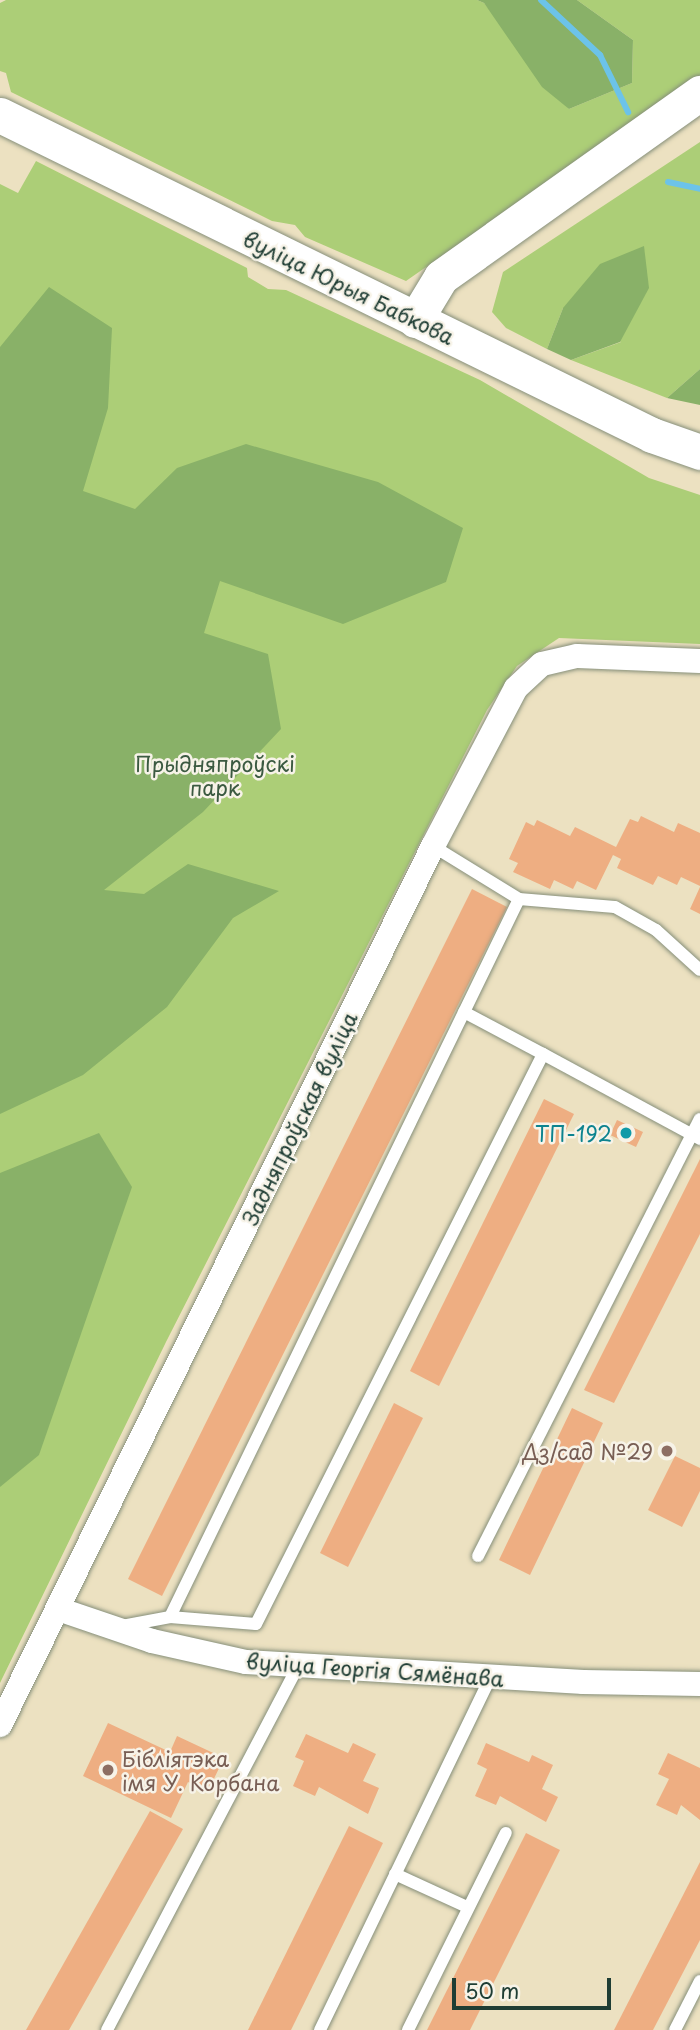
<!DOCTYPE html>
<html>
<head>
<meta charset="utf-8">
<style>
  body { margin:0 }
  #map { position:relative; width:700px; height:2030px; overflow:hidden; background:#ece1c1; font-family:"Playpen Sans",sans-serif }
  div>[style] { position:absolute }
  .green>* { inset:0; background:#acce77 }
  .forest>* { inset:0; background:#89b168 }
  .stream>* { height:6px; margin:-3px; padding:0 3px; transform-origin:3px; border-radius:3px; background:#6cc3e9 }
  .building>* { inset:0; background:#eeae82 }
  .roads { filter:drop-shadow(0 0 2px #868f7a) drop-shadow(0 0 2px #868f7a) }
  .service>* { height:12px; margin:-6px; padding:0 6px; transform-origin:6px; border-radius:6px; background:#fff }
  .minor>* { height:24px; margin:-12px; padding:0 12px; transform-origin:12px; border-radius:12px; background:#fff }
  .secondary>* { height:35px; margin:-17.5px; padding:0 17.5px; transform-origin:17.5px; border-radius:17.5px; background:#fff }
  .dots>* { width:19px; height:19px; translate:-50% -50%; box-sizing:border-box; border:4px solid #f7f3e8; border-radius:50% }
  span { translate:-50% -50%; white-space:nowrap; text-align:center; line-height:1.15; -webkit-text-stroke:5px #f7f3e8; paint-order:stroke }
  .street-label { font-size:21px; color:#1f3d34 }
  .park-label { font-size:21px; color:#3b5a41 }
  .culture-label { font-size:21px; color:#0d838f }
  .right { translate:-100% -50%; text-align:right }
  .education-label { font-size:21px; color:#785e54 }
  .left { translate:0 -50%; text-align:left }
  .scale { position:absolute; left:452px; top:1978px; width:159px; height:32px; box-sizing:border-box; border:4px solid #1f3d34; border-top:0; padding-left:9px; font-size:21px; line-height:24px; white-space:nowrap; color:#1f3d34; -webkit-text-stroke:5px #f7f3e8; paint-order:stroke }
</style>
</head>
<body>
<div id="map">
  <div class="green">
    <div style="clip-path:polygon(6px 0,477px 0,484px 3px,569px 109px,632px 83px,633px 40px,577px 0,700px 0,700px 76px,406px 281px,305px 237px,295px 225px,272px 221px,11px 92px,6px 73px,0 71px,0 3px)"></div>
    <div style="clip-path:polygon(700px 142px,700px 369px,667px 398px,571px 360px,621px 342px,563px 308px,547px 349px,506px 328px,492px 312px,503px 272px)"></div>
    <div style="clip-path:polygon(36px 161px,247px 268px,248px 277px,268px 289px,286px 290px,480px 380px,649px 478px,700px 495px,700px 644px,559px 638px,517px 666px,487px 710px,166px 1342px,0 1683px,0 184px,18px 193px)"></div>
  </div>
  <div class="forest">
    <div style="clip-path:polygon(477px 0,577px 0,633px 40px,632px 83px,569px 109px,542px 87px,484px 3px)"></div>
    <div style="clip-path:polygon(644px 246px,649px 288px,620px 342px,571px 360px,547px 349px,563px 308px,600px 264px)"></div>
    <div style="clip-path:polygon(49px 287px,112px 328px,108px 408px,83px 491px,135px 509px,177px 468px,246px 444px,378px 482px,463px 528px,446px 582px,343px 624px,220px 581px,204px 633px,268px 654px,281px 729px,203px 812px,104px 890px,144px 894px,188px 864px,279px 891px,233px 918px,167px 1007px,83px 1075px,0 1114px,0 347px)"></div>
    <div style="clip-path:polygon(700px 369px,700px 405px,667px 398px)"></div>
    <div style="clip-path:polygon(99px 1133px,132px 1187px,39px 1455px,0 1487px,0 1173px)"></div>
  </div>
  <div class="stream">
    <div style="left:541px;top:0;width:81px;rotate:43deg"></div>
    <div style="left:600px;top:55px;width:64px;rotate:63.8deg"></div>
    <div style="left:668px;top:182px;width:33px;rotate:12deg"></div>
  </div>
  <div class="building">
    <div style="clip-path:polygon(641px 816px,674px 832px,678px 823px,700px 833px,700px 886px,681px 877px,677px 885px,658px 876px,653px 885px,617px 868px,621px 859px,613px 855px,596px 890px,577px 881px,573px 889px,554px 880px,550px 889px,513px 872px,518px 863px,509px 859px,526px 822px,534px 826px,537px 820px,570px 836px,575px 827px,616px 847px,630px 819px,638px 822px)"></div>
    <div style="clip-path:polygon(700px 887px,700px 914px,690px 909px)"></div>
    <div style="clip-path:polygon(472px 889px,507px 907px,162px 1596px,128px 1579px)"></div>
    <div style="clip-path:polygon(544px 1099px,574px 1114px,439px 1386px,410px 1371px)"></div>
    <div style="clip-path:polygon(617px 1120px,643px 1132px,636px 1147px,610px 1135px)"></div>
    <div style="clip-path:polygon(700px 1159px,700px 1234px,614px 1403px,584px 1390px)"></div>
    <div style="clip-path:polygon(394px 1403px,423px 1418px,348px 1567px,320px 1553px)"></div>
    <div style="clip-path:polygon(572px 1408px,603px 1423px,530px 1575px,499px 1560px)"></div>
    <div style="clip-path:polygon(675px 1456px,700px 1468px,700px 1491px,682px 1527px,648px 1510px)"></div>
    <div style="clip-path:polygon(108px 1723px,170px 1752px,177px 1736px,224px 1758px,208px 1791px,188px 1782px,171px 1818px,83px 1776px)"></div>
    <div style="clip-path:polygon(306px 1734px,348px 1753px,353px 1743px,376px 1754px,363px 1781px,379px 1788px,368px 1814px,319px 1787px,315px 1796px,293px 1786px,304px 1761px,295px 1757px)"></div>
    <div style="clip-path:polygon(486px 1743px,529px 1762px,532px 1755px,553px 1765px,542px 1789px,558px 1797px,546px 1822px,500px 1796px,496px 1805px,475px 1796px,487px 1769px,477px 1764px)"></div>
    <div style="clip-path:polygon(668px 1753px,700px 1768px,700px 1820px,681px 1805px,677px 1815px,656px 1805px,669px 1779px,658px 1774px)"></div>
    <div style="clip-path:polygon(150px 1811px,183px 1829px,69px 2030px,26px 2030px)"></div>
    <div style="clip-path:polygon(349px 1826px,383px 1843px,291px 2030px,248px 2030px)"></div>
    <div style="clip-path:polygon(526px 1833px,560px 1850px,470px 2030px,427px 2030px)"></div>
    <div style="clip-path:polygon(700px 1862px,700px 1940px,653px 2030px,614px 2030px)"></div>
  </div>
  <div class="roads">
    <div class="service">
      <div style="left:519px;top:899px;width:96px;rotate:4.8deg"></div>
      <div style="left:615px;top:907px;width:47px;rotate:29.3deg"></div>
      <div style="left:656px;top:930px;width:59px;rotate:42.3deg"></div>
      <div style="left:464px;top:1012px;width:89px;rotate:28deg"></div>
      <div style="left:478px;top:1556px;width:490px;rotate:-63.1deg"></div>
      <div style="left:170px;top:1617px;width:86px;rotate:4.7deg"></div>
      <div style="left:256px;top:1624px;width:638px;rotate:-63.27deg"></div>
      <div style="left:543px;top:1054px;width:179px;rotate:28.4deg"></div>
      <div style="left:122px;top:1626px;width:49px;rotate:-10.6deg"></div>
      <div style="left:170px;top:1617px;width:798px;rotate:-64.08deg"></div>
      <div style="left:519px;top:899px;width:101px;rotate:-148.4deg"></div>
      <div style="left:395px;top:1874px;width:79px;rotate:24.6deg"></div>
      <div style="left:107px;top:2030px;width:411px;rotate:-62.3deg"></div>
      <div style="left:320px;top:2030px;width:392px;rotate:-64.2deg"></div>
      <div style="left:408px;top:2030px;width:220px;rotate:-63.6deg"></div>
      <div style="left:675px;top:2030px;width:55px;rotate:-63deg"></div>
    </div>
    <div class="minor">
      <div style="left:58px;top:1609px;width:99px;rotate:18.8deg"></div>
      <div style="left:152px;top:1641px;width:96px;rotate:12.6deg"></div>
      <div style="left:246px;top:1662px;width:338px;rotate:3.4deg"></div>
      <div style="left:583px;top:1682px;width:117px;rotate:1deg"></div>
      <div style="left:0;top:1725px;width:980px;rotate:-63.77deg"></div>
      <div style="left:433px;top:846px;width:178px;rotate:-62.3deg"></div>
      <div style="left:516px;top:688px;width:35px;rotate:-43deg"></div>
      <div style="left:542px;top:664px;width:36px;rotate:-13deg"></div>
      <div style="left:577px;top:656px;width:123px;rotate:2.3deg"></div>
    </div>
    <div class="secondary">
      <div style="left:0;top:115px;width:726px;rotate:26.14deg"></div>
      <div style="left:652px;top:435px;width:51px;rotate:19.5deg"></div>
      <div style="left:415px;top:320px;width:50px;rotate:-58.8deg"></div>
      <div style="left:441px;top:277px;width:318px;rotate:-35.4deg"></div>
    </div>
  </div>
  <div class="dots">
    <div style="left:626px;top:1133px;background:#0f9aa8"></div>
    <div style="left:667px;top:1451px;background:#8d6e63"></div>
    <div style="left:108px;top:1770px;background:#8d6e63"></div>
  </div>
  <div class="street-label">
    <span style="left:349px;top:287px;rotate:26deg">вуліца Юрыя Бабкова</span>
    <span style="left:299px;top:1118px;rotate:-64deg">Задняпроўская вуліца</span>
    <span style="left:375px;top:1669px;rotate:4deg">вуліца Георгія Сямёнава</span>
  </div>
  <div class="park-label">
    <span style="left:215px;top:775px">Прыдняпроўскі<br>парк</span>
  </div>
  <div class="culture-label">
    <span class="right" style="left:612px;top:1133px">ТП-192</span>
  </div>
  <div class="education-label">
    <span class="right" style="left:653px;top:1451px">Дз/сад №29</span>
    <span class="left" style="left:122px;top:1770px">Бібліятэка<br>імя У. Корбана</span>
  </div>
  <div class="scale">50 m</div>
</div>
</body>
</html>
